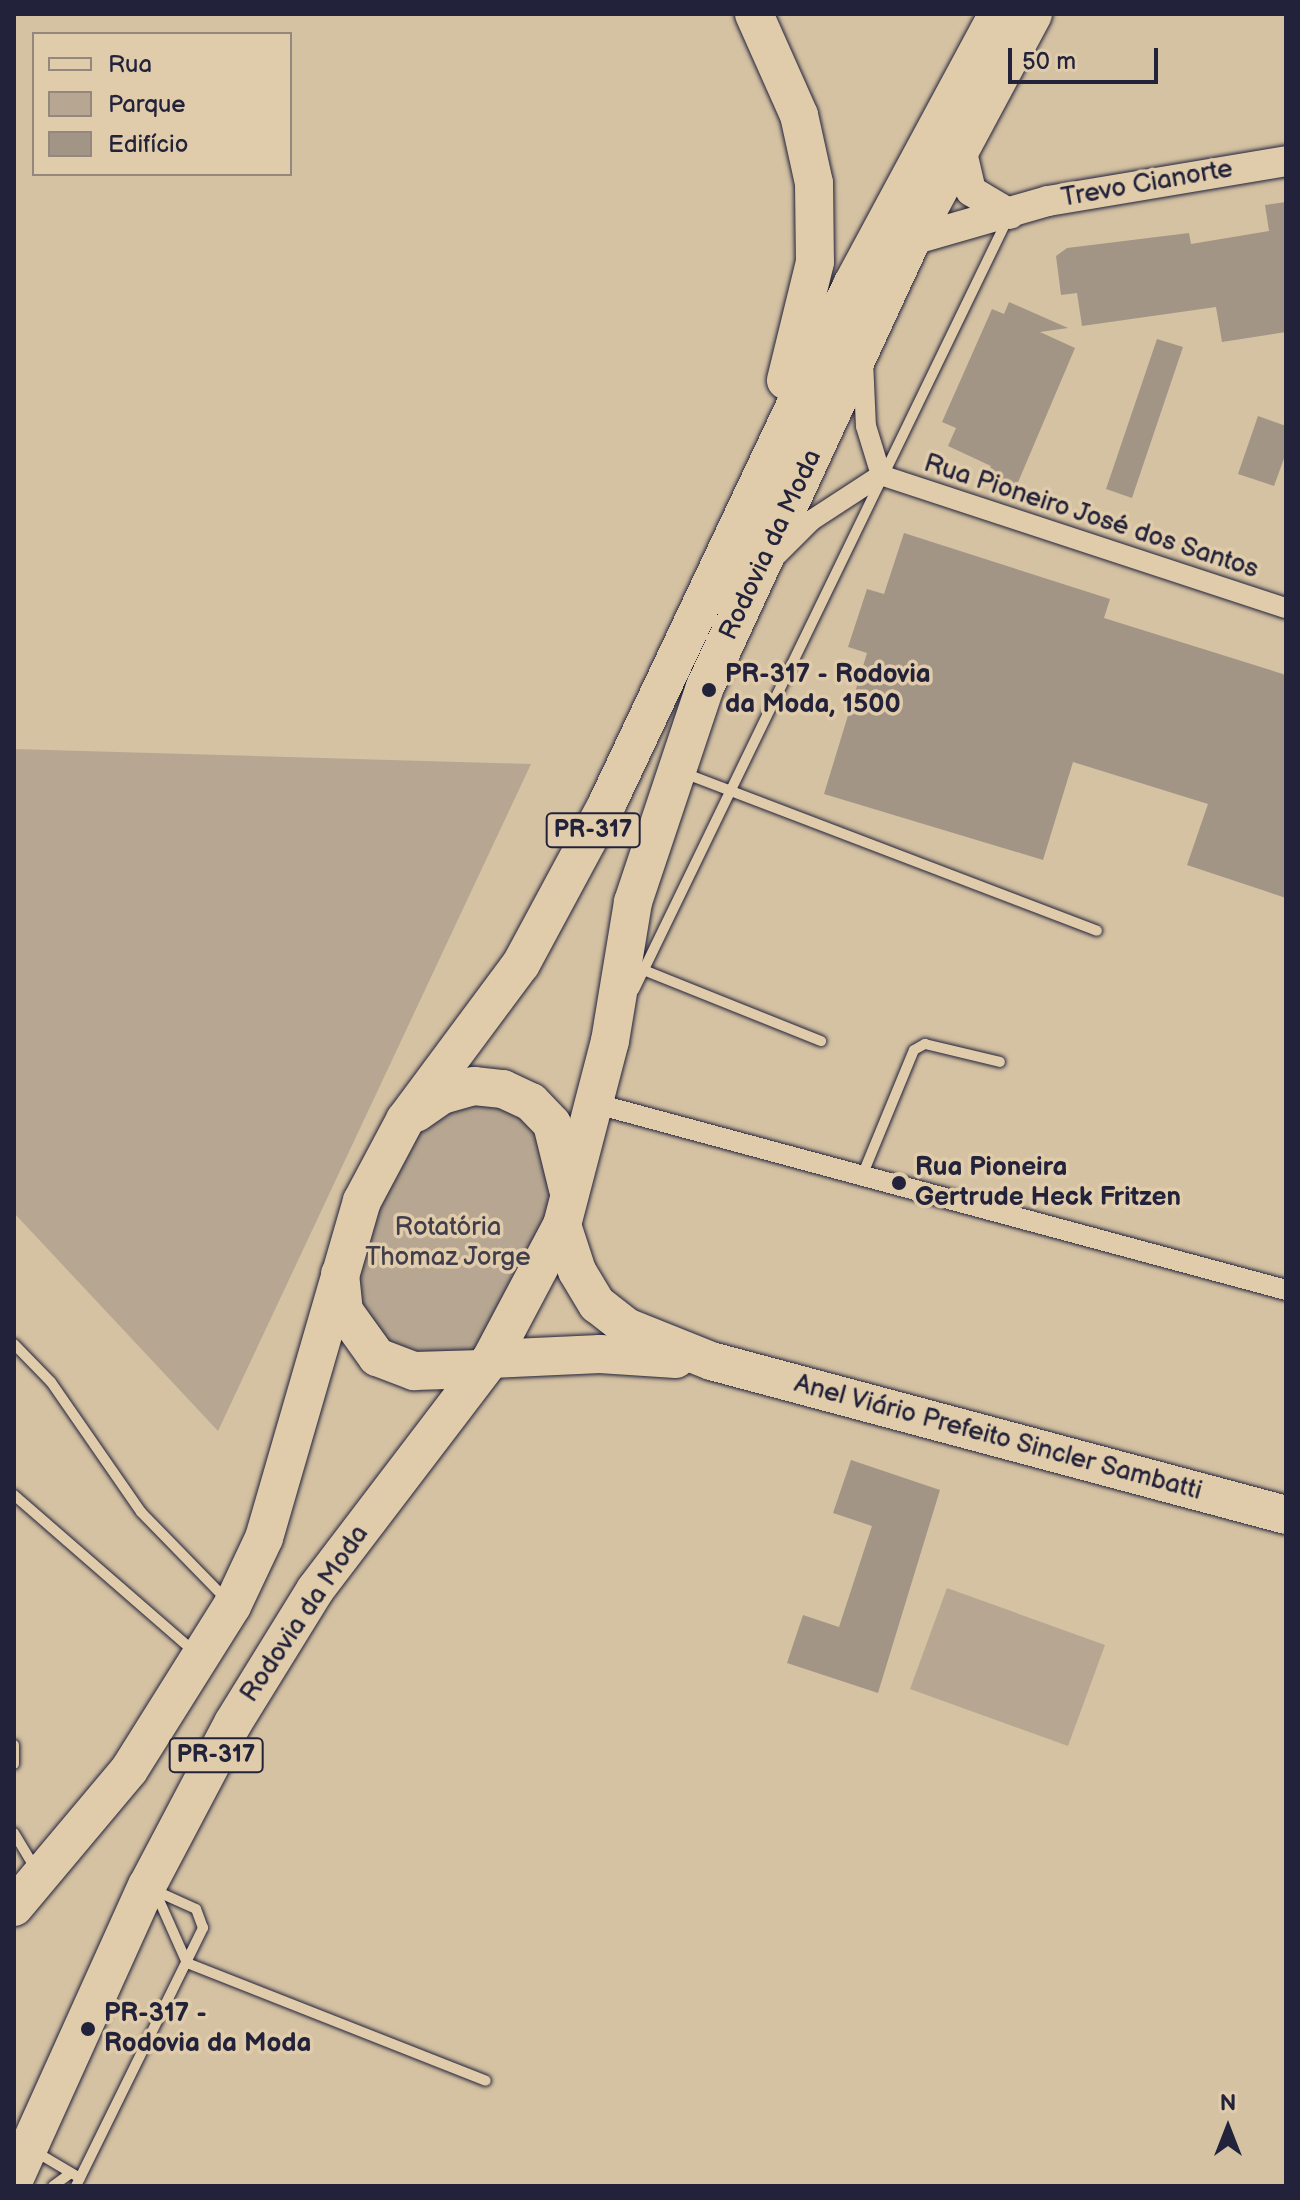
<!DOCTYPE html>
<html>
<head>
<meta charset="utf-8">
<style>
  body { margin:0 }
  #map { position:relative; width:1300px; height:2200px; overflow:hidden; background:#d5c2a3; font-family:"Balsamiq Sans",sans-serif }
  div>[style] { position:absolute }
  .green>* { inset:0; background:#b7a792 }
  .building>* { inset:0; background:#a39586 }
  .roads { filter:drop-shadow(0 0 2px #22223b) drop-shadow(0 0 2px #22223b) }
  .lane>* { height:10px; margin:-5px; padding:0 5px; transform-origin:5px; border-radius:5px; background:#e0ccaa }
  .street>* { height:20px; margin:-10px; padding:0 10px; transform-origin:10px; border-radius:10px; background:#e0ccaa }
  .secondary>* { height:30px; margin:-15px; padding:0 15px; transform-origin:15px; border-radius:15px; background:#e0ccaa }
  .highway>* { height:38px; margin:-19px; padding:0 19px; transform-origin:19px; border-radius:19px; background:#e0ccaa }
  .dots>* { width:22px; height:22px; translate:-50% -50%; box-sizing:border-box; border:4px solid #e0ccaa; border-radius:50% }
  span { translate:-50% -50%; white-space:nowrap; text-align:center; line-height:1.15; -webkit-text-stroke:7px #e0ccaa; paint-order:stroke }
  .shield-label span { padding:2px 6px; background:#e0ccaa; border:2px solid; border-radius:6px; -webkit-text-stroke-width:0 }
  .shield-label { font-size:24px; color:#22223b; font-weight:700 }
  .street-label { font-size:26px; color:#22223b }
  .poi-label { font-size:26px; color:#22223b; font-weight:700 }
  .left { translate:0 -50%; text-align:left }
  .park-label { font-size:26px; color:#403d4c }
  .frame { position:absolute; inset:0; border:16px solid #22223b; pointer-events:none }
  .legend { position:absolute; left:32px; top:32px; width:260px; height:144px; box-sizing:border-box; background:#e0ccaa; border:2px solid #94887e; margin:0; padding:10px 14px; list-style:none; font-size:24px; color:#22223b }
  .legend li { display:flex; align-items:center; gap:16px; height:40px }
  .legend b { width:40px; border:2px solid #94887e }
  .north { position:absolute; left:1188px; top:2088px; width:80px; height:80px; -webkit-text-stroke:6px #e0ccaa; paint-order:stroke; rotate:0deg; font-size:22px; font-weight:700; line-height:32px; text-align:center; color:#22223b }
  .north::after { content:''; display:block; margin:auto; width:28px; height:36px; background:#22223b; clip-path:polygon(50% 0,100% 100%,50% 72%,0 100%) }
  .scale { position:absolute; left:1008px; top:48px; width:150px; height:36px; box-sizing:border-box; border:4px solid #22223b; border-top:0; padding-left:10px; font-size:24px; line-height:28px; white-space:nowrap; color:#22223b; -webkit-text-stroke:6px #e0ccaa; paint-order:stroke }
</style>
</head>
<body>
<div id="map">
  <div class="green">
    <div style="clip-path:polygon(14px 749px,531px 764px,218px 1431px,14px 1213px)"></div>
    <div style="clip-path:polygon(503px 1089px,566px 1162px,491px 1359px,433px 1371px,344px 1311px,405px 1120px)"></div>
    <div style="clip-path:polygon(947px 1588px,1105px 1645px,1068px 1746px,910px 1689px)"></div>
  </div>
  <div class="building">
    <div style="clip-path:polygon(1286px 202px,1286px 332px,1222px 342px,1216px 307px,1082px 326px,1077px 293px,1061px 295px,1056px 256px,1067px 248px,1189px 233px,1191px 244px,1269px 231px,1265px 205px)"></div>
    <div style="clip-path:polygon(1009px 302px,1068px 328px,1040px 332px,1075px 348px,1016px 487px,987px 474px,991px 466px,948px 446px,956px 428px,942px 422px,992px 309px,1004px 314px)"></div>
    <div style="clip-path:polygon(1157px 339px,1183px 347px,1132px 498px,1106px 489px)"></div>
    <div style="clip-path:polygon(1258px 416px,1286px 426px,1286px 453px,1274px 486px,1238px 474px)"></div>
    <div style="clip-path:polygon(904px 533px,1110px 599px,1104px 618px,1286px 675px,1286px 898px,1187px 865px,1208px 804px,1073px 762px,1043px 860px,824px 794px,867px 653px,848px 647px,867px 589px,884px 594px)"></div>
    <div style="clip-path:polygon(851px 1460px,940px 1490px,878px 1693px,787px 1663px,803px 1615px,839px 1627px,872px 1526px,833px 1513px)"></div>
  </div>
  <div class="roads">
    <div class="lane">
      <div style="left:684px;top:773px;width:442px;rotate:20.9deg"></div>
      <div style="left:641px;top:969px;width:194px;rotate:21.8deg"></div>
      <div style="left:634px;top:990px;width:856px;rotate:-64.15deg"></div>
      <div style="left:862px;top:1176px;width:136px;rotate:-67.6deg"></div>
      <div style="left:914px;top:1050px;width:13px;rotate:-29deg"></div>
      <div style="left:925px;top:1044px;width:77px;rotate:13.5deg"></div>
      <div style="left:14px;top:1344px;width:53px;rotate:45.8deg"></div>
      <div style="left:51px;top:1382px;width:158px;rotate:55.3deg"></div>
      <div style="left:141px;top:1512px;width:120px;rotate:45.7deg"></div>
      <div style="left:14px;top:1495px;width:241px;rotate:41deg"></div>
      <div style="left:14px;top:1745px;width:19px;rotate:90deg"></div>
      <div style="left:14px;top:1833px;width:41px;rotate:59deg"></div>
      <div style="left:155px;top:1891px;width:79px;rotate:66deg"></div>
      <div style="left:187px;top:1963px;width:321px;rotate:21.5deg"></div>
      <div style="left:36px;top:2152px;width:51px;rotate:30.6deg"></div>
      <div style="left:53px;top:2186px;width:22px;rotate:-36deg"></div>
      <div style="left:76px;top:2186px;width:288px;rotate:-63.8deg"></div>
      <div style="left:203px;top:1928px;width:20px;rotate:-110deg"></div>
      <div style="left:196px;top:1909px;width:46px;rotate:-155.7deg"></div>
    </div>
    <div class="street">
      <div style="left:863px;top:361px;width:65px;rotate:87.4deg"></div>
      <div style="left:866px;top:426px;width:51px;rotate:73deg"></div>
      <div style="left:776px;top:556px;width:51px;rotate:-45deg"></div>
      <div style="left:812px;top:520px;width:82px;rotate:-33.1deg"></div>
      <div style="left:881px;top:475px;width:426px;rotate:18.2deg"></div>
      <div style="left:593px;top:1103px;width:718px;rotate:15.1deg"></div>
    </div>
    <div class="secondary">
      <div style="left:960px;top:144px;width:48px;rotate:76.8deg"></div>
      <div style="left:971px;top:191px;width:45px;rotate:30.5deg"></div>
      <div style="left:912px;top:240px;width:141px;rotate:-16deg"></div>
      <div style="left:1048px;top:201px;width:241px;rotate:-9.5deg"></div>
    </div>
    <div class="highway">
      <div style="left:754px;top:14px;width:111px;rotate:66deg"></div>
      <div style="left:799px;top:115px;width:70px;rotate:77.6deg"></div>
      <div style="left:814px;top:183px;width:79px;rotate:89.3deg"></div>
      <div style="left:815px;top:262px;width:122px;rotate:103.8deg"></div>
      <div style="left:416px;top:1113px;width:32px;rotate:-35deg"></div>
      <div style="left:442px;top:1095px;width:33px;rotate:-16deg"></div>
      <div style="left:474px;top:1086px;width:29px;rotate:6deg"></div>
      <div style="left:503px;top:1089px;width:31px;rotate:25deg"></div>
      <div style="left:531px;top:1102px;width:30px;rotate:46deg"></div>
      <div style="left:552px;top:1124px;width:67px;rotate:76.2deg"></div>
      <div style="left:562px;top:1225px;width:48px;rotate:71.9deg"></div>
      <div style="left:577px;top:1271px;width:39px;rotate:59deg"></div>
      <div style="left:597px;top:1304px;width:37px;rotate:38deg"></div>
      <div style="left:626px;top:1327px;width:92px;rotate:21.8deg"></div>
      <div style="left:711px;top:1361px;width:595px;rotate:14.99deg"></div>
      <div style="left:340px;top:1274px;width:37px;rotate:84deg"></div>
      <div style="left:344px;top:1311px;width:57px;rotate:54.3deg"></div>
      <div style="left:377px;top:1357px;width:40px;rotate:21deg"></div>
      <div style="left:414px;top:1371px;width:68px;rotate:-1.7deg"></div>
      <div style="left:491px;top:1359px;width:109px;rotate:-2.6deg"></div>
      <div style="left:600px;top:1354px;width:76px;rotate:3.8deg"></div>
      <div style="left:14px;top:1907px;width:179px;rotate:-50deg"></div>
      <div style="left:129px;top:1770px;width:194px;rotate:-57.9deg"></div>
      <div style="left:232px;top:1606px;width:75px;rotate:-64.8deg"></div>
      <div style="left:264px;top:1538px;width:351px;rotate:-73.8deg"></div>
      <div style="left:362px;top:1201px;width:92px;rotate:-62deg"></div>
      <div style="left:405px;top:1120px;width:194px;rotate:-53.4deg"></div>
      <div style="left:521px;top:964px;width:182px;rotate:-61.7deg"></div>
      <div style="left:607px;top:804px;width:574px;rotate:-64.73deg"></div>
      <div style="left:852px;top:285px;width:308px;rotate:-61.7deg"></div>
      <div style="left:14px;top:2180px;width:323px;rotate:-65.7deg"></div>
      <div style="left:147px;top:1886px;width:184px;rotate:-62.2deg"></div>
      <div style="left:233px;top:1723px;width:156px;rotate:-58.3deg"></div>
      <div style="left:315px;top:1590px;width:290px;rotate:-52.7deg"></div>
      <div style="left:491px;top:1359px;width:152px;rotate:-62.1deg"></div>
      <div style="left:562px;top:1225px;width:190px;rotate:-75.4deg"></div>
      <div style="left:610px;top:1041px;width:141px;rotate:-80.6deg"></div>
      <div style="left:633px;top:902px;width:227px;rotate:-71.5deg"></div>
      <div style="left:705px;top:687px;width:493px;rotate:-65.2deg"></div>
      <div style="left:912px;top:240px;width:256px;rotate:-61.8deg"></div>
    </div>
  </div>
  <div class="dots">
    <div style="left:709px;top:690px;background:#22223b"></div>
    <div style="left:899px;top:1183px;background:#22223b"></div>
    <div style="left:88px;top:2029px;background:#22223b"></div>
  </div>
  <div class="shield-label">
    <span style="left:593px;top:830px">PR-317</span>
    <span style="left:216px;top:1755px">PR-317</span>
  </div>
  <div class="street-label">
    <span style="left:1147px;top:184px;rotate:-10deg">Trevo Cianorte</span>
    <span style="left:1091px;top:517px;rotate:18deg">Rua Pioneiro José dos Santos</span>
    <span style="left:771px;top:545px;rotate:-65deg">Rodovia da Moda</span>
    <span style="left:998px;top:1438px;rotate:15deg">Anel Viário Prefeito Sincler Sambatti</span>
    <span style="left:305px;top:1614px;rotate:-56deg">Rodovia da Moda</span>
  </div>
  <div class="poi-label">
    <span class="left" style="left:725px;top:690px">PR-317 - Rodovia<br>da Moda, 1500</span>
    <span class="left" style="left:915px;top:1183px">Rua Pioneira<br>Gertrude Heck Fritzen</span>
    <span class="left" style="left:104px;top:2029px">PR-317 -<br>Rodovia da Moda</span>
  </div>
  <div class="park-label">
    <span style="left:448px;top:1243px">Rotatória<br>Thomaz Jorge</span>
  </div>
  <div class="frame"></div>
  <ul class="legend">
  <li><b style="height:10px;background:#e0ccaa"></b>Rua</li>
  <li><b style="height:22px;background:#b7a792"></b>Parque</li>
  <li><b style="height:22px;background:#a39586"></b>Edifício</li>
  </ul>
  <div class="north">N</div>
  <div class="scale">50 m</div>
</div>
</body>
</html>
